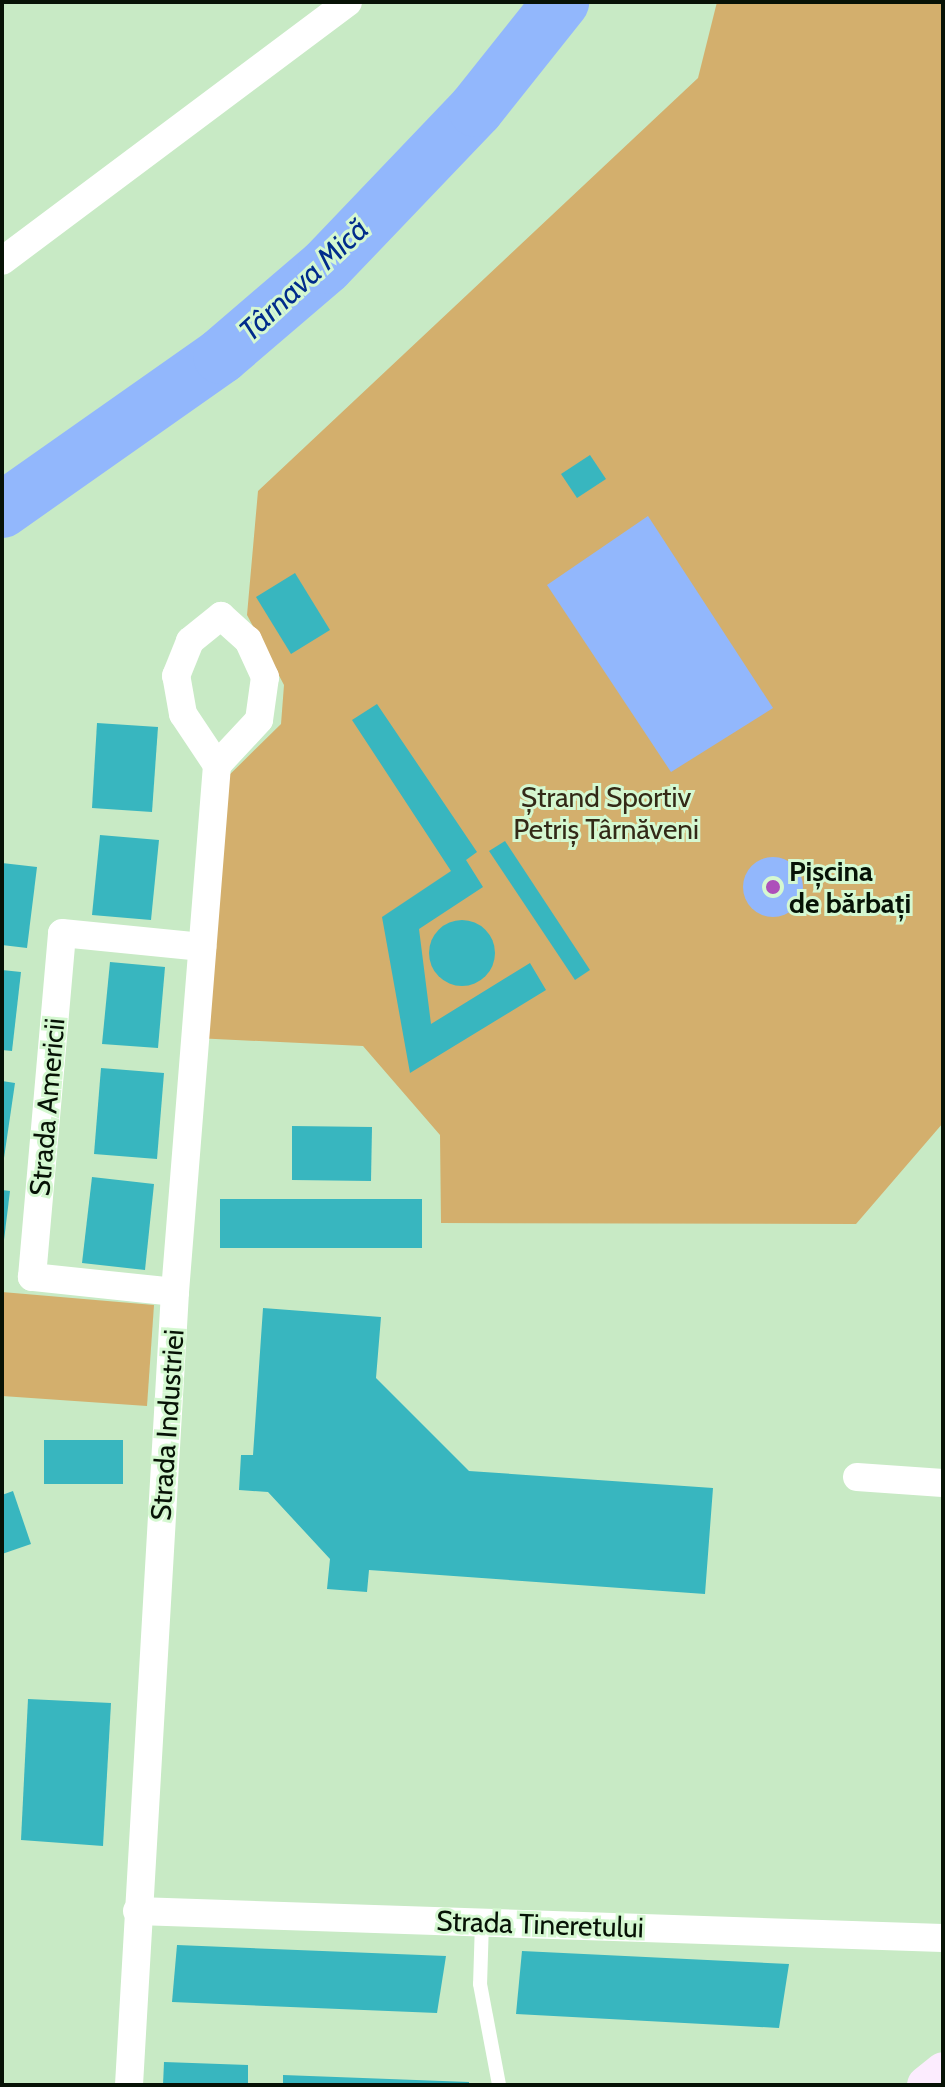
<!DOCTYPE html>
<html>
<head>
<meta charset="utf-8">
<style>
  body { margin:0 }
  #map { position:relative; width:945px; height:2087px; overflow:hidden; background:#c8eac5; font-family:Cabin,sans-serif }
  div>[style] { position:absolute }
  .green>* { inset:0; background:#d3af6d }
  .water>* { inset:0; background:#92b7fc }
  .round { border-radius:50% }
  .river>* { height:56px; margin:-28px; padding:0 28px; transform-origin:28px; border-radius:28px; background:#92b7fc }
  .building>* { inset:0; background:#38b6bf }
  .service>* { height:14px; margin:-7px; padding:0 7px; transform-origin:7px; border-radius:7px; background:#fff }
  .minor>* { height:28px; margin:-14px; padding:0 14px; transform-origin:14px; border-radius:14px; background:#fff }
  .secondary>* { height:38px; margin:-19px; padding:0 19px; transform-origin:19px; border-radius:19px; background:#fcecfe }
  .dots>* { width:22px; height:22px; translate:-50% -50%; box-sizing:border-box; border:4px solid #d5f8d1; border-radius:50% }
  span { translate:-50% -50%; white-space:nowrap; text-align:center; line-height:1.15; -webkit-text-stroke:6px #d5f8d1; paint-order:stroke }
  .park-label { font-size:28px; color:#332917 }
  .poi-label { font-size:28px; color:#071206; font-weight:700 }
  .left { translate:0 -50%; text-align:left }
  .street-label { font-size:28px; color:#071206 }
  .water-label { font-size:30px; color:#002c8b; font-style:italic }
  .frame { position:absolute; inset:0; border:4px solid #071206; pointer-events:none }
</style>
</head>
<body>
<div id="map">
  <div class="green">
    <div style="clip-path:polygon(717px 2px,943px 2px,943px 1123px,856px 1224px,441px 1223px,440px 1135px,363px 1046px,195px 1038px,215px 789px,281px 724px,284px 685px,247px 615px,258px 491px,698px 78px)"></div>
    <div style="clip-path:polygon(2px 1292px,154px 1305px,147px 1406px,2px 1396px)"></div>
  </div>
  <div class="water">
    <div style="clip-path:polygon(648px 516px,773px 708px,671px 772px,547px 585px)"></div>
    <div class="round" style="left:743px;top:857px;width:60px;height:60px"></div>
  </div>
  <div class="river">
    <div style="left:2px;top:510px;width:268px;rotate:-35.1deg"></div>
    <div style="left:221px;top:356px;width:138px;rotate:-40.6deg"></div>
    <div style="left:326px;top:266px;width:217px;rotate:-46.3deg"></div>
    <div style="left:476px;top:109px;width:137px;rotate:-51.5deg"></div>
  </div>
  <div class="building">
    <div style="clip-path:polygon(590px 455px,606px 479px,577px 498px,561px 474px)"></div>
    <div style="clip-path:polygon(295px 573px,330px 630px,291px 654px,256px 597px)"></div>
    <div style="clip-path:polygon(377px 704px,477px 852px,466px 860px,483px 887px,419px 929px,431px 1024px,530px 963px,546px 990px,410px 1073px,382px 917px,451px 871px,352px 720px)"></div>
    <div style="clip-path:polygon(97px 723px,158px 727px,152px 812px,92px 808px)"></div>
    <div style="clip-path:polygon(100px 835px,159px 840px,151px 920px,92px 915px)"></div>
    <div style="clip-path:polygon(505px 841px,590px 970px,575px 980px,489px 851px)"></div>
    <div style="clip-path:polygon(2px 863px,37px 867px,27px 948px,2px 945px)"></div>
    <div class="round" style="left:429px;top:920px;width:66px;height:66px"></div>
    <div style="clip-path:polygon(110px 962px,165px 967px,158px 1048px,102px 1044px)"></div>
    <div style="clip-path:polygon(2px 970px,21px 972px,12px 1051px,2px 1050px)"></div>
    <div style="clip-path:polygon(101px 1068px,164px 1073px,157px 1159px,94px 1154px)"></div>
    <div style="clip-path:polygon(2px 1081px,15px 1083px,4px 1158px,2px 1158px)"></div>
    <div style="clip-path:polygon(292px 1126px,372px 1127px,371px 1181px,292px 1180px)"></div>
    <div style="clip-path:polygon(92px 1177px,154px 1184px,145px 1270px,82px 1263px)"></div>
    <div style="clip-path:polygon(2px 1190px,10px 1191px,4px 1240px,2px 1240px)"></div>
    <div style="clip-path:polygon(220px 1199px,422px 1199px,422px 1248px,220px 1248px)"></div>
    <div style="clip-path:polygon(263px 1308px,381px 1317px,376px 1378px,469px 1471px,713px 1488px,705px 1594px,369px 1570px,367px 1592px,327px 1589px,330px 1559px,268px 1492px,239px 1490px,241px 1455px,253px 1455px)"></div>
    <div style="clip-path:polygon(44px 1440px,123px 1440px,123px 1484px,44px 1484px)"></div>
    <div style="clip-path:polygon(13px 1491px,31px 1544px,2px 1554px,2px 1495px)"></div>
    <div style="clip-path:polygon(28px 1699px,111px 1703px,103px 1846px,21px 1840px)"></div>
    <div style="clip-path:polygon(177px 1945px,446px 1956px,437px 2013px,172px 2002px)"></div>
    <div style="clip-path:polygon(522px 1951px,789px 1964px,779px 2028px,516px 2014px)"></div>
    <div style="clip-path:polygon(164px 2062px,248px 2065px,248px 2085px,163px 2085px)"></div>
    <div style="clip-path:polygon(283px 2075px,469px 2082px,469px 2085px,283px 2085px)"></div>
  </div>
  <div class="service">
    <div style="left:482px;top:1922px;width:62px;rotate:91.8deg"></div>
    <div style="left:480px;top:1984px;width:103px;rotate:79.3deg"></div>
  </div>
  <div class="minor">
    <div style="left:2px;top:261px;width:432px;rotate:-36.8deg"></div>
    <div style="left:175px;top:1292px;width:144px;rotate:-174deg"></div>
    <div style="left:32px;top:1277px;width:345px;rotate:-85deg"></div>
    <div style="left:62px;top:933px;width:141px;rotate:5.7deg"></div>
    <div style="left:857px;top:1477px;width:86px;rotate:4deg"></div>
    <div style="left:137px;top:1911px;width:806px;rotate:1.92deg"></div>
    <div style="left:129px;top:2085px;width:794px;rotate:-86.68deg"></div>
    <div style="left:175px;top:1292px;width:529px;rotate:-85.44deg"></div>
    <div style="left:217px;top:765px;width:61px;rotate:-123.7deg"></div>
    <div style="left:183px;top:714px;width:39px;rotate:-100deg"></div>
    <div style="left:176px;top:676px;width:38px;rotate:-68deg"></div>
    <div style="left:190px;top:641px;width:40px;rotate:-39deg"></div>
    <div style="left:221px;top:616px;width:36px;rotate:42deg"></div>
    <div style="left:248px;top:640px;width:41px;rotate:65.3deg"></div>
    <div style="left:265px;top:677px;width:43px;rotate:97.9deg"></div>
    <div style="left:259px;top:720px;width:62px;rotate:133deg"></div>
  </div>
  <div class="secondary">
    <div style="left:926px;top:2085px;width:22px;rotate:-39deg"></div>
  </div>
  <div class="dots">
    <div style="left:773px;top:887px;background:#ad50ba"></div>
  </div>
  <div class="park-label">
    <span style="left:606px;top:813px">Ștrand Sportiv<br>Petriș Târnăveni</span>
  </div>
  <div class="poi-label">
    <span class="left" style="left:789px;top:887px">Pișcina<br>de bărbați</span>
  </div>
  <div class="street-label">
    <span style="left:47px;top:1107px;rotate:-85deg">Strada Americii</span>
    <span style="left:167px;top:1425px;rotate:-86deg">Strada Industriei</span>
    <span style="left:540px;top:1924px;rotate:2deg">Strada Tineretului</span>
  </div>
  <div class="water-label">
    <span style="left:304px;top:280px;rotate:-43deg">Târnava Mică</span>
  </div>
  <div class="frame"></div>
</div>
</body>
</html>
